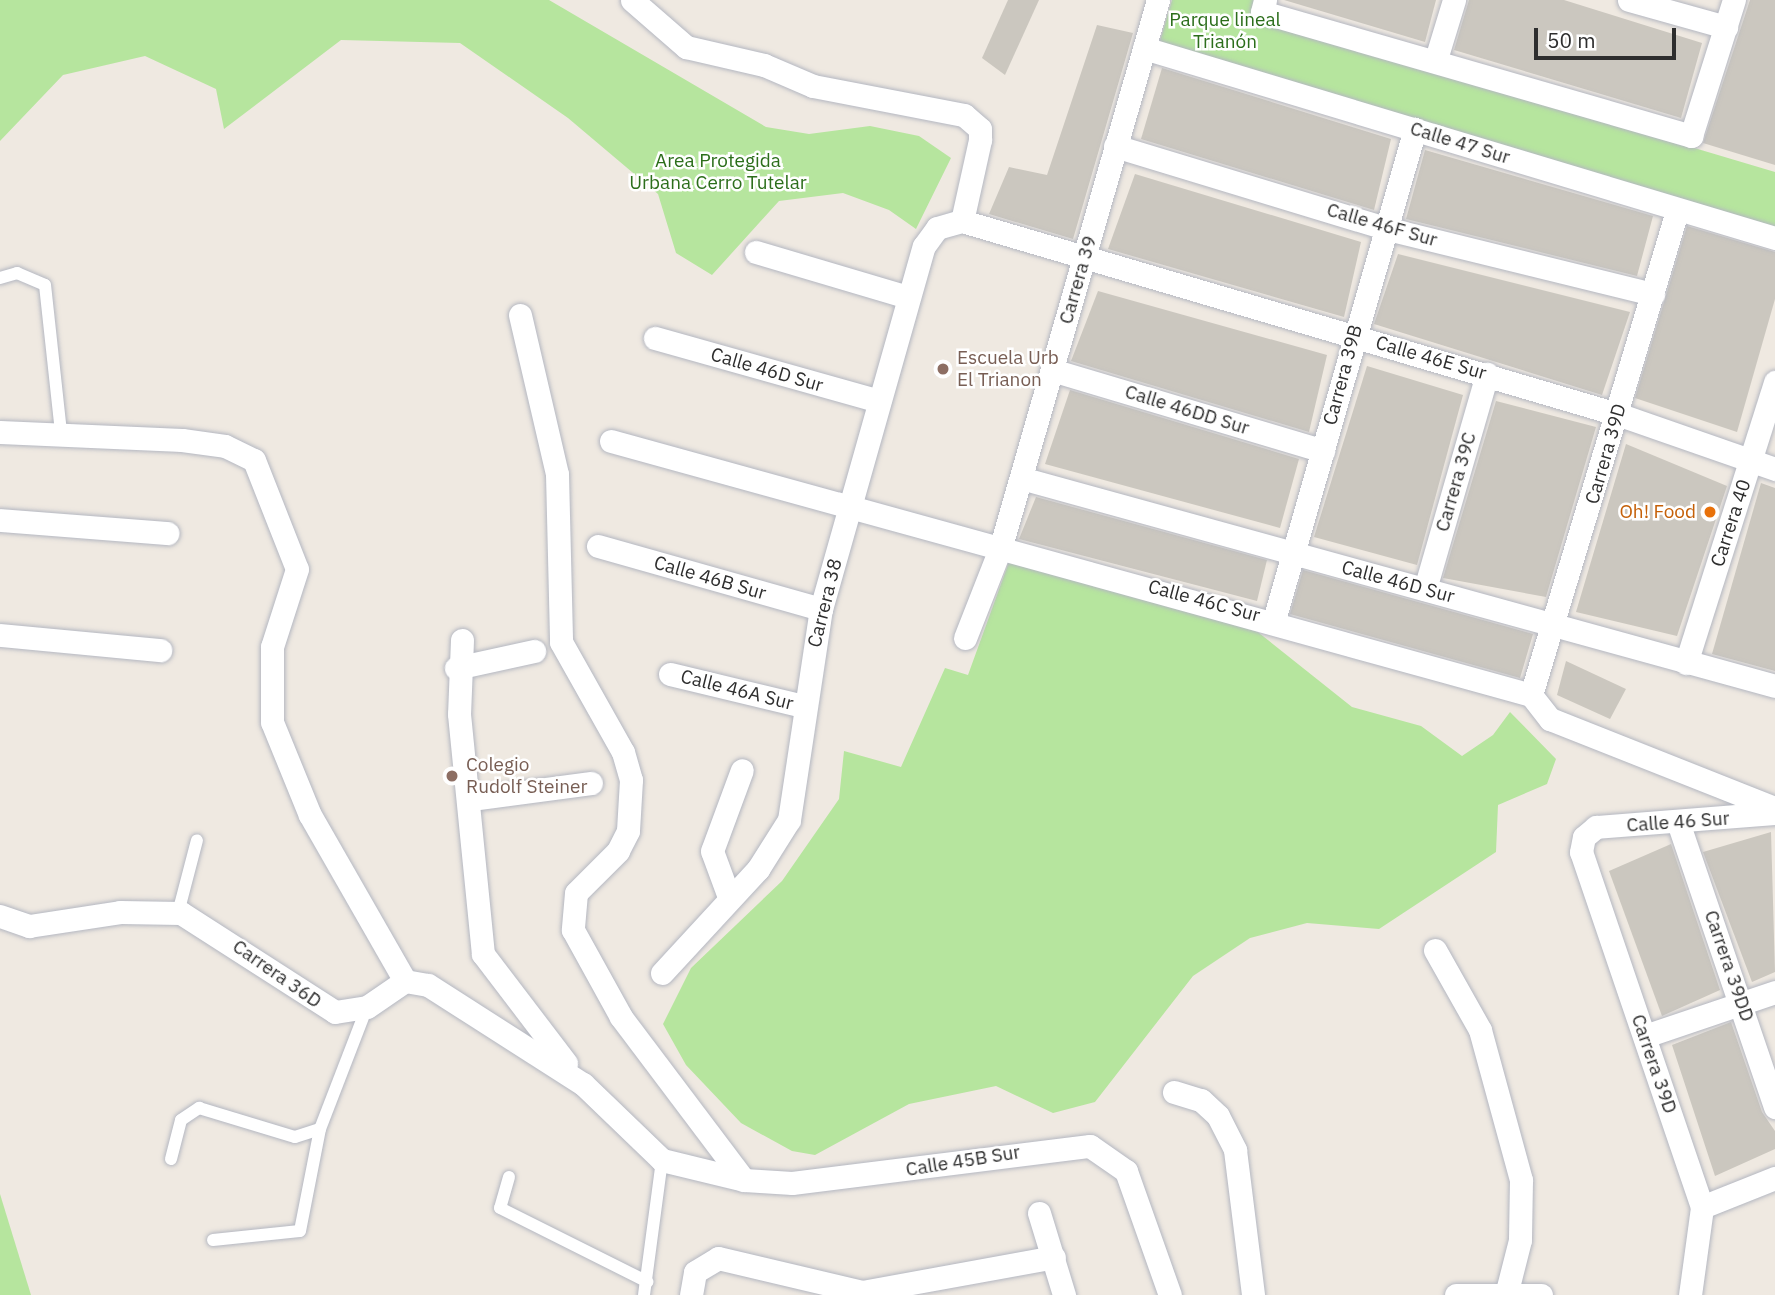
<!DOCTYPE html>
<html>
<head>
<meta charset="utf-8">
<style>
  body { margin:0 }
  #map { position:relative; width:1775px; height:1295px; overflow:hidden; background:#efe9e1; font-family:"IBM Plex Sans",sans-serif }
  div>[style] { position:absolute }
  .green>* { inset:0; background:#b6e59e }
  .building>* { inset:0; background:#cbc7bf }
  .roads { filter:drop-shadow(0 0 2px #b4b7c1) drop-shadow(0 0 2px #b4b7c1) }
  .lane>* { height:12px; margin:-6px; padding:0 6px; transform-origin:6px; border-radius:6px; background:#fff }
  .street>* { height:23px; margin:-11.5px; padding:0 11.5px; transform-origin:11.5px; border-radius:11.5px; background:#fff }
  .dots>* { width:19px; height:19px; translate:-50% -50%; box-sizing:border-box; border:4px solid #fff; border-radius:50% }
  span { translate:-50% -50%; white-space:nowrap; text-align:center; line-height:1.15; -webkit-text-stroke:5px #fff; paint-order:stroke }
  .park-label { font-size:19px; color:#2c6e1b }
  .street-label { font-size:19px; color:#2e2e2e }
  .education-label { font-size:19px; color:#785e54 }
  .left { translate:0 -50%; text-align:left }
  .food-label { font-size:19px; color:#c56008 }
  .right { translate:-100% -50%; text-align:right }
  .scale { position:absolute; left:1534px; top:28px; width:142px; height:32px; box-sizing:border-box; border:4px solid #2e2e2e; border-top:0; padding-left:9px; font-size:21px; line-height:24px; white-space:nowrap; color:#2e2e2e; -webkit-text-stroke:5px #fff; paint-order:stroke }
</style>
</head>
<body>
<div id="map">
  <div class="green">
    <div style="clip-path:polygon(0 0,549px 0,766px 127px,809px 134px,870px 126px,919px 136px,951px 158px,916px 229px,889px 210px,843px 193px,779px 201px,712px 275px,676px 253px,658px 194px,568px 118px,460px 43px,341px 40px,224px 129px,216px 89px,145px 56px,63px 75px,0 141px)"></div>
    <div style="clip-path:polygon(1172px 0,1259px 0,1255px 17px,1775px 172px,1775px 228px,1159px 44px)"></div>
    <div style="clip-path:polygon(1010px 559px,1249px 625px,1352px 707px,1421px 726px,1462px 756px,1493px 735px,1510px 712px,1556px 759px,1547px 784px,1498px 805px,1496px 852px,1379px 929px,1307px 923px,1250px 938px,1193px 976px,1095px 1102px,1053px 1113px,996px 1086px,909px 1104px,815px 1155px,792px 1151px,741px 1123px,686px 1065px,663px 1024px,691px 968px,782px 881px,839px 799px,844px 751px,901px 767px,945px 668px,968px 675px)"></div>
    <div style="clip-path:polygon(0 1194px,31px 1295px,0 1295px)"></div>
  </div>
  <div class="building">
    <div style="clip-path:polygon(1008px 0,1039px 0,1005px 75px,982px 58px)"></div>
    <div style="clip-path:polygon(1284px 0,1436px 0,1425px 42px)"></div>
    <div style="clip-path:polygon(1469px 0,1564px 0,1702px 43px,1681px 118px,1454px 50px)"></div>
    <div style="clip-path:polygon(1750px 0,1775px 0,1775px 165px,1703px 143px)"></div>
    <div style="clip-path:polygon(1097px 25px,1133px 33px,1073px 239px,989px 214px,1009px 167px,1047px 175px)"></div>
    <div style="clip-path:polygon(1162px 68px,1391px 139px,1374px 210px,1141px 139px)"></div>
    <div style="clip-path:polygon(1425px 150px,1653px 216px,1637px 276px,1406px 219px)"></div>
    <div style="clip-path:polygon(1135px 174px,1361px 242px,1344px 317px,1108px 249px)"></div>
    <div style="clip-path:polygon(1687px 226px,1775px 252px,1775px 299px,1737px 432px,1635px 398px)"></div>
    <div style="clip-path:polygon(1398px 254px,1630px 312px,1602px 395px,1374px 324px)"></div>
    <div style="clip-path:polygon(1098px 291px,1327px 355px,1309px 432px,1071px 361px)"></div>
    <div style="clip-path:polygon(1367px 366px,1463px 395px,1417px 565px,1314px 537px)"></div>
    <div style="clip-path:polygon(1070px 390px,1299px 459px,1280px 528px,1045px 464px)"></div>
    <div style="clip-path:polygon(1496px 401px,1596px 427px,1546px 597px,1443px 578px)"></div>
    <div style="clip-path:polygon(1626px 444px,1727px 486px,1677px 636px,1576px 612px)"></div>
    <div style="clip-path:polygon(1761px 483px,1775px 488px,1775px 671px,1712px 654px)"></div>
    <div style="clip-path:polygon(1036px 497px,1267px 560px,1257px 601px,1019px 539px)"></div>
    <div style="clip-path:polygon(1303px 570px,1533px 634px,1520px 678px,1290px 614px)"></div>
    <div style="clip-path:polygon(1566px 661px,1626px 689px,1610px 719px,1557px 695px)"></div>
    <div style="clip-path:polygon(1771px 832px,1775px 972px,1752px 982px,1703px 852px)"></div>
    <div style="clip-path:polygon(1671px 844px,1720px 990px,1662px 1016px,1609px 871px)"></div>
    <div style="clip-path:polygon(1731px 1022px,1762px 1112px,1775px 1131px,1775px 1149px,1715px 1176px,1672px 1045px)"></div>
  </div>
  <div class="roads">
    <div class="lane">
      <div style="left:0;top:278px;width:18px;rotate:-16deg"></div>
      <div style="left:17px;top:273px;width:30px;rotate:23deg"></div>
      <div style="left:45px;top:285px;width:148px;rotate:83.8deg"></div>
      <div style="left:178px;top:913px;width:75px;rotate:-75.4deg"></div>
      <div style="left:171px;top:1159px;width:40px;rotate:-75.6deg"></div>
      <div style="left:181px;top:1120px;width:22px;rotate:-34deg"></div>
      <div style="left:199px;top:1108px;width:100px;rotate:16.8deg"></div>
      <div style="left:295px;top:1137px;width:26px;rotate:-18deg"></div>
      <div style="left:320px;top:1129px;width:131px;rotate:-68.9deg"></div>
      <div style="left:509px;top:1177px;width:32px;rotate:106deg"></div>
      <div style="left:500px;top:1208px;width:165px;rotate:26.6deg"></div>
      <div style="left:213px;top:1240px;width:87px;rotate:-5.9deg"></div>
      <div style="left:300px;top:1231px;width:104px;rotate:-78.9deg"></div>
      <div style="left:644px;top:1295px;width:136px;rotate:-82.4deg"></div>
    </div>
    <div class="street">
      <div style="left:632px;top:0;width:72px;rotate:41deg"></div>
      <div style="left:686px;top:47px;width:80px;rotate:13deg"></div>
      <div style="left:764px;top:65px;width:53px;rotate:23.2deg"></div>
      <div style="left:813px;top:86px;width:154px;rotate:10.9deg"></div>
      <div style="left:964px;top:115px;width:21px;rotate:41deg"></div>
      <div style="left:980px;top:129px;width:11px;rotate:90deg"></div>
      <div style="left:980px;top:140px;width:83px;rotate:102.5deg"></div>
      <div style="left:1265px;top:0;width:12px;rotate:104deg"></div>
      <div style="left:1262px;top:12px;width:447px;rotate:16.1deg"></div>
      <div style="left:1691px;top:136px;width:143px;rotate:-72.5deg"></div>
      <div style="left:1629px;top:0;width:101px;rotate:15.6deg"></div>
      <div style="left:1144px;top:48px;width:659px;rotate:16.76deg"></div>
      <div style="left:1436px;top:59px;width:62px;rotate:-73deg"></div>
      <div style="left:1115px;top:146px;width:285px;rotate:16.9deg"></div>
      <div style="left:1388px;top:229px;width:273px;rotate:13.8deg"></div>
      <div style="left:756px;top:252px;width:159px;rotate:16.5deg"></div>
      <div style="left:520px;top:315px;width:163px;rotate:76.9deg"></div>
      <div style="left:557px;top:474px;width:168px;rotate:88.6deg"></div>
      <div style="left:561px;top:642px;width:126px;rotate:60.6deg"></div>
      <div style="left:623px;top:752px;width:29px;rotate:74deg"></div>
      <div style="left:631px;top:780px;width:51px;rotate:93.4deg"></div>
      <div style="left:628px;top:831px;width:22px;rotate:117deg"></div>
      <div style="left:618px;top:851px;width:59px;rotate:135deg"></div>
      <div style="left:576px;top:893px;width:37px;rotate:95deg"></div>
      <div style="left:573px;top:930px;width:99px;rotate:61.1deg"></div>
      <div style="left:621px;top:1017px;width:204px;rotate:53deg"></div>
      <div style="left:655px;top:338px;width:233px;rotate:15.7deg"></div>
      <div style="left:1052px;top:370px;width:283px;rotate:16.6deg"></div>
      <div style="left:0;top:432px;width:182px;rotate:2.5deg"></div>
      <div style="left:182px;top:440px;width:43px;rotate:7.9deg"></div>
      <div style="left:225px;top:446px;width:32px;rotate:26deg"></div>
      <div style="left:254px;top:460px;width:117px;rotate:68.5deg"></div>
      <div style="left:297px;top:569px;width:82px;rotate:107.8deg"></div>
      <div style="left:272px;top:647px;width:75px;rotate:90deg"></div>
      <div style="left:272px;top:722px;width:100px;rotate:67.8deg"></div>
      <div style="left:310px;top:815px;width:191px;rotate:60.2deg"></div>
      <div style="left:611px;top:441px;width:954px;rotate:15.43deg"></div>
      <div style="left:1531px;top:695px;width:31px;rotate:52deg"></div>
      <div style="left:1550px;top:719px;width:242px;rotate:21.6deg"></div>
      <div style="left:1021px;top:478px;width:782px;rotate:15.42deg"></div>
      <div style="left:0;top:520px;width:168px;rotate:4.5deg"></div>
      <div style="left:598px;top:546px;width:232px;rotate:15.8deg"></div>
      <div style="left:1425px;top:589px;width:224px;rotate:-73.9deg"></div>
      <div style="left:1274px;top:620px;width:511px;rotate:-73.98deg"></div>
      <div style="left:0;top:635px;width:161px;rotate:5.4deg"></div>
      <div style="left:965px;top:638px;width:99px;rotate:-68.6deg"></div>
      <div style="left:1001px;top:546px;width:568px;rotate:-73.96deg"></div>
      <div style="left:462px;top:640px;width:74px;rotate:92.3deg"></div>
      <div style="left:459px;top:714px;width:241px;rotate:84.3deg"></div>
      <div style="left:483px;top:954px;width:137px;rotate:52.7deg"></div>
      <div style="left:1686px;top:663px;width:295px;rotate:-72.4deg"></div>
      <div style="left:456px;top:668px;width:80px;rotate:-12.3deg"></div>
      <div style="left:670px;top:674px;width:137px;rotate:13.5deg"></div>
      <div style="left:1531px;top:695px;width:506px;rotate:-73.21deg"></div>
      <div style="left:471px;top:799px;width:121px;rotate:-7.6deg"></div>
      <div style="left:1679px;top:825px;width:298px;rotate:71.2deg"></div>
      <div style="left:729px;top:897px;width:49px;rotate:-110.3deg"></div>
      <div style="left:712px;top:851px;width:86px;rotate:-69.7deg"></div>
      <div style="left:0;top:916px;width:31px;rotate:19deg"></div>
      <div style="left:29px;top:926px;width:92px;rotate:-8.7deg"></div>
      <div style="left:120px;top:912px;width:61px;rotate:0.9deg"></div>
      <div style="left:181px;top:913px;width:183px;rotate:32.7deg"></div>
      <div style="left:335px;top:1012px;width:32px;rotate:-9deg"></div>
      <div style="left:367px;top:1007px;width:46px;rotate:-34.4deg"></div>
      <div style="left:405px;top:981px;width:23px;rotate:10deg"></div>
      <div style="left:428px;top:985px;width:184px;rotate:32.6deg"></div>
      <div style="left:583px;top:1084px;width:110px;rotate:43.9deg"></div>
      <div style="left:662px;top:1160px;width:84px;rotate:13.7deg"></div>
      <div style="left:744px;top:1180px;width:48px;rotate:3.6deg"></div>
      <div style="left:792px;top:1183px;width:300px;rotate:-7.1deg"></div>
      <div style="left:1090px;top:1146px;width:44px;rotate:34.8deg"></div>
      <div style="left:1126px;top:1171px;width:132px;rotate:70.5deg"></div>
      <div style="left:1435px;top:950px;width:92px;rotate:60.6deg"></div>
      <div style="left:1480px;top:1030px;width:156px;rotate:74.7deg"></div>
      <div style="left:1521px;top:1180px;width:60px;rotate:91deg"></div>
      <div style="left:1520px;top:1240px;width:53px;rotate:104.3deg"></div>
      <div style="left:662px;top:973px;width:142px;rotate:-47.3deg"></div>
      <div style="left:758px;top:869px;width:58px;rotate:-57.7deg"></div>
      <div style="left:789px;top:820px;width:213px;rotate:-81.4deg"></div>
      <div style="left:821px;top:609px;width:377px;rotate:-74.2deg"></div>
      <div style="left:924px;top:246px;width:22px;rotate:-54deg"></div>
      <div style="left:937px;top:228px;width:26px;rotate:-16deg"></div>
      <div style="left:962px;top:221px;width:683px;rotate:16.42deg"></div>
      <div style="left:1617px;top:414px;width:167px;rotate:19.2deg"></div>
      <div style="left:1645px;top:1036px;width:137px;rotate:-18.7deg"></div>
      <div style="left:1174px;top:1092px;width:28px;rotate:17deg"></div>
      <div style="left:1201px;top:1100px;width:23px;rotate:43deg"></div>
      <div style="left:1218px;top:1116px;width:38px;rotate:63deg"></div>
      <div style="left:1235px;top:1150px;width:146px;rotate:82.9deg"></div>
      <div style="left:1702px;top:1207px;width:79px;rotate:-21.7deg"></div>
      <div style="left:1039px;top:1213px;width:86px;rotate:73deg"></div>
      <div style="left:691px;top:1295px;width:23px;rotate:-80deg"></div>
      <div style="left:695px;top:1272px;width:27px;rotate:-31deg"></div>
      <div style="left:718px;top:1258px;width:148px;rotate:13.3deg"></div>
      <div style="left:862px;top:1292px;width:195px;rotate:-10.3deg"></div>
      <div style="left:1456px;top:1295px;width:85px"></div>
      <div style="left:1690px;top:1295px;width:89px;rotate:-82.2deg"></div>
      <div style="left:1702px;top:1207px;width:375px;rotate:-108.8deg"></div>
      <div style="left:1581px;top:852px;width:15px;rotate:-79deg"></div>
      <div style="left:1584px;top:837px;width:16px;rotate:-40deg"></div>
      <div style="left:1596px;top:827px;width:180px;rotate:-4.5deg"></div>
    </div>
  </div>
  <div class="dots">
    <div style="left:943px;top:369px;background:#8d6e63"></div>
    <div style="left:1710px;top:512px;background:#e8710a"></div>
    <div style="left:452px;top:776px;background:#8d6e63"></div>
  </div>
  <div class="park-label">
    <span style="left:1225px;top:31px">Parque lineal<br>Trianón</span>
    <span style="left:718px;top:172px">Area Protegida<br>Urbana Cerro Tutelar</span>
  </div>
  <div class="street-label">
    <span style="left:1460px;top:143px;rotate:17deg">Calle 47 Sur</span>
    <span style="left:1382px;top:225px;rotate:16deg">Calle 46F Sur</span>
    <span style="left:1078px;top:280px;rotate:-74deg">Carrera 39</span>
    <span style="left:1431px;top:358px;rotate:16deg">Calle 46E Sur</span>
    <span style="left:767px;top:370px;rotate:16deg">Calle 46D Sur</span>
    <span style="left:1343px;top:375px;rotate:-75deg">Carrera 39B</span>
    <span style="left:1187px;top:410px;rotate:17deg">Calle 46DD Sur</span>
    <span style="left:1606px;top:454px;rotate:-74deg">Carrera 39D</span>
    <span style="left:1456px;top:482px;rotate:-74deg">Carrera 39C</span>
    <span style="left:1731px;top:523px;rotate:-72deg">Carrera 40</span>
    <span style="left:710px;top:578px;rotate:16deg">Calle 46B Sur</span>
    <span style="left:1398px;top:582px;rotate:15deg">Calle 46D Sur</span>
    <span style="left:1204px;top:601px;rotate:15deg">Calle 46C Sur</span>
    <span style="left:825px;top:603px;rotate:-76deg">Carrera 38</span>
    <span style="left:737px;top:690px;rotate:14deg">Calle 46A Sur</span>
    <span style="left:1678px;top:822px;rotate:-4deg">Calle 46 Sur</span>
    <span style="left:1729px;top:966px;rotate:71deg">Carrera 39DD</span>
    <span style="left:277px;top:974px;rotate:35deg">Carrera 36D</span>
    <span style="left:1654px;top:1064px;rotate:71deg">Carrera 39D</span>
    <span style="left:963px;top:1161px;rotate:-9deg">Calle 45B Sur</span>
  </div>
  <div class="education-label">
    <span class="left" style="left:957px;top:369px">Escuela Urb<br>El Trianon</span>
    <span class="left" style="left:466px;top:776px">Colegio<br>Rudolf Steiner</span>
  </div>
  <div class="food-label">
    <span class="right" style="left:1696px;top:512px">Oh! Food</span>
  </div>
  <div class="scale">50 m</div>
</div>
</body>
</html>
